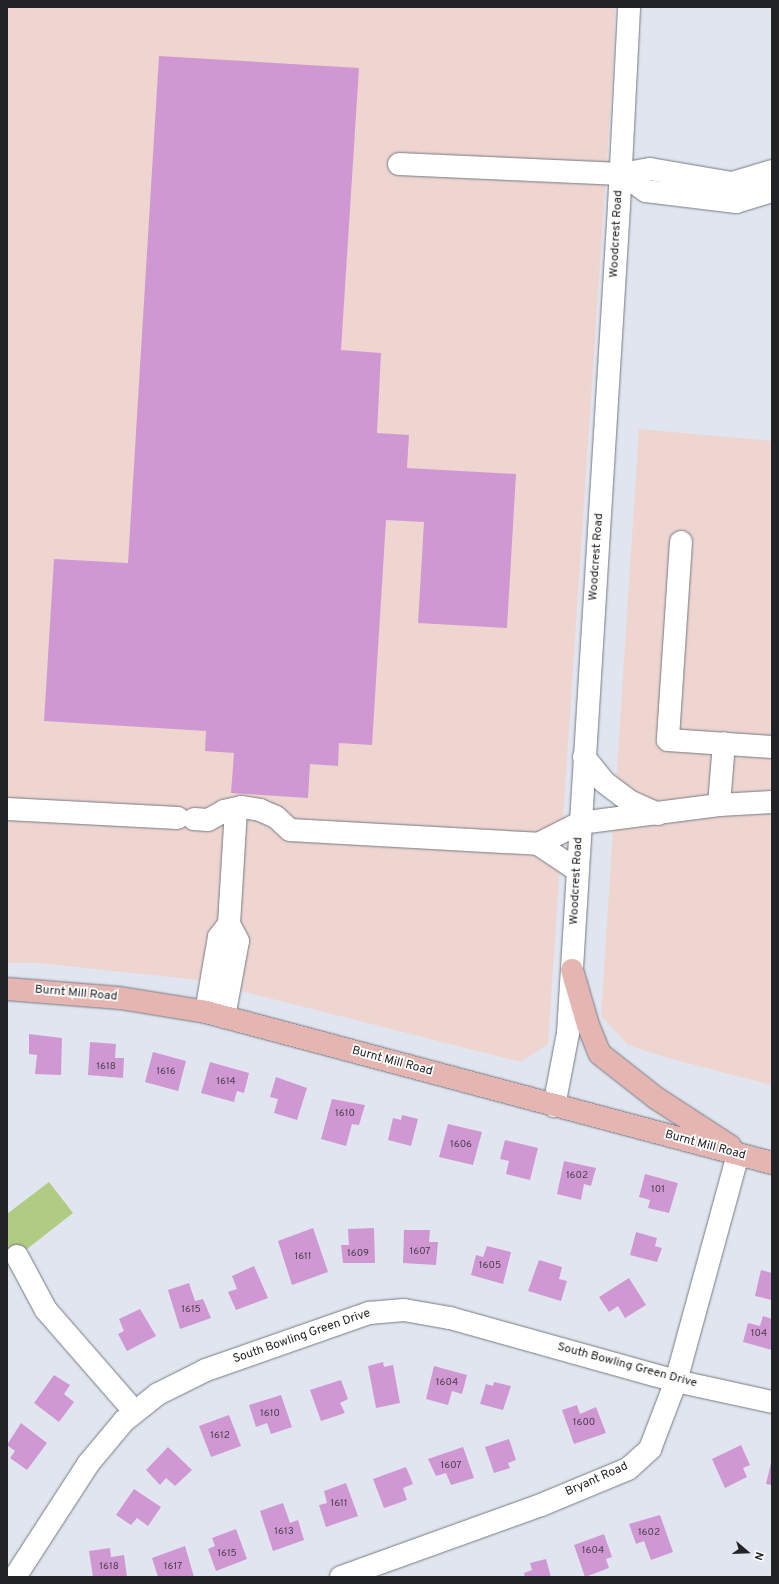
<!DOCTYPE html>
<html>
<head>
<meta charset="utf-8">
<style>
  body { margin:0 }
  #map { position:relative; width:779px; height:1584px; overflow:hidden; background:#e1e5ef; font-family:Overpass,sans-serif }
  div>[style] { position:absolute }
  .industrial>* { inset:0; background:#efd5d0 }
  .green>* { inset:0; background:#b0cb82 }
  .building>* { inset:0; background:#d098d3 }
  .roads { filter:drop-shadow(0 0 1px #767a83) drop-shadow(0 0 1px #767a83) }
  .minor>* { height:22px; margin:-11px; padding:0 11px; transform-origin:11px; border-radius:11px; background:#fff }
  .major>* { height:22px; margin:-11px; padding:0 11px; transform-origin:11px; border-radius:11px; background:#e5b5b1 }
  span { translate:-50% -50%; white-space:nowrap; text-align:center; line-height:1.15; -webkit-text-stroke:3.5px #fff; paint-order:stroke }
  .number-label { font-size:10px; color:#4d4051 }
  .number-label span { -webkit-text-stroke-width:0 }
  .street-label { font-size:12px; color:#212326 }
  .frame { position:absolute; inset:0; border:8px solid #212326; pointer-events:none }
  .north { position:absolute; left:727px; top:1532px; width:40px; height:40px; -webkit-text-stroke:3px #fff; paint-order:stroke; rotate:109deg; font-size:11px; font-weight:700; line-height:16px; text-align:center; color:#212326 }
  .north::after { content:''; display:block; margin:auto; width:14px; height:18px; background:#212326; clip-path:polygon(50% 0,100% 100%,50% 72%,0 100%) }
</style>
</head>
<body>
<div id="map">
  <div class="industrial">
    <div style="clip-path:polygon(7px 7px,615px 7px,614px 54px,548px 1044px,521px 1062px,198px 980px,39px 963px,7px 963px)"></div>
    <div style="clip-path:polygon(639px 429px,772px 441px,772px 1085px,668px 1058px,628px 1045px,601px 1016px)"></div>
  </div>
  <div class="green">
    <div style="clip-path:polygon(49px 1182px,73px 1213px,9px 1263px,7px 1214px)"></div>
  </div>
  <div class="building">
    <div style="clip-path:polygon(159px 56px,359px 68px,341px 350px,381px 353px,377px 433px,409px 435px,407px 468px,516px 474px,507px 628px,418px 623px,424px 522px,386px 520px,372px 745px,339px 743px,338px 766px,310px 764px,308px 798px,231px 793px,234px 753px,205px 751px,206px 731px,44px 721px,54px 559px,128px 563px)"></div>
    <div style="clip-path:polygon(29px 1034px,62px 1038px,61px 1075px,35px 1074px,37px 1055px,29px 1054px)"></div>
    <div style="clip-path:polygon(90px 1042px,116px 1044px,115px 1058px,124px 1058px,123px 1078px,88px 1075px)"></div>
    <div style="clip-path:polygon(153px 1052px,186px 1061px,178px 1091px,145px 1082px)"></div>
    <div style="clip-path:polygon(210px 1062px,249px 1073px,244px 1093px,237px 1091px,234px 1102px,201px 1093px)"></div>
    <div style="clip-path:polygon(276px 1077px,307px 1088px,297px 1120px,274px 1113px,278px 1099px,270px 1097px)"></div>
    <div style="clip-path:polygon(332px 1099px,365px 1105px,359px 1125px,352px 1124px,346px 1146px,321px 1139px)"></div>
    <div style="clip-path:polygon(402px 1115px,418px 1119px,411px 1146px,388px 1140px,393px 1118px,401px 1120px)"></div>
    <div style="clip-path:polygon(448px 1124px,482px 1132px,473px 1165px,439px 1157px)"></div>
    <div style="clip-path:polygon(505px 1140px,538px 1148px,530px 1180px,506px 1174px,509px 1161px,500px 1159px)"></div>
    <div style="clip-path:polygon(564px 1161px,596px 1168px,591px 1186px,584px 1184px,581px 1200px,557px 1194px)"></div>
    <div style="clip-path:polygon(645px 1174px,678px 1183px,669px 1213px,648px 1208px,650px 1200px,639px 1197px)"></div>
    <div style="clip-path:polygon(313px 1228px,328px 1272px,292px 1285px,278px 1241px)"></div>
    <div style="clip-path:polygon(374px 1228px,375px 1263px,343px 1263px,341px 1245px,349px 1245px,348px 1229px)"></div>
    <div style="clip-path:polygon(404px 1230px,430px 1230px,429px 1242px,438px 1242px,436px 1265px,403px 1263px)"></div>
    <div style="clip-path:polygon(636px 1232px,657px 1238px,655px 1246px,662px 1248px,657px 1262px,630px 1255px)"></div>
    <div style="clip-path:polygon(487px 1246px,511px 1252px,503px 1284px,471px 1275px,476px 1255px,483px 1257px)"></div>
    <div style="clip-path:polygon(539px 1260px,562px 1267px,559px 1279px,567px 1281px,561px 1301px,528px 1291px)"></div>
    <div style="clip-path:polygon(254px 1266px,268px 1298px,236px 1310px,228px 1292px,237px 1289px,232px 1276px)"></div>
    <div style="clip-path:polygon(761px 1270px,772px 1273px,772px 1300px,755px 1296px)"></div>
    <div style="clip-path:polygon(629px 1278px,646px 1305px,625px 1318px,618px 1306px,609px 1312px,599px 1297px)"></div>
    <div style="clip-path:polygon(189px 1283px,195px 1301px,203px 1299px,211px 1318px,180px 1329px,168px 1290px)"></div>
    <div style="clip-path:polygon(140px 1309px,156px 1336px,127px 1351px,118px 1334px,124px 1331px,119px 1319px)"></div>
    <div style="clip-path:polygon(763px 1316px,772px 1319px,772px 1350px,743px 1342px,748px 1323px,760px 1326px)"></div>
    <div style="clip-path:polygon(383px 1362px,384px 1367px,393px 1365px,400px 1403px,376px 1408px,368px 1366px)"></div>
    <div style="clip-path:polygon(434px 1366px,467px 1375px,462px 1394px,452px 1391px,448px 1405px,426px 1399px)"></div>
    <div style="clip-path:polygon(54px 1375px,70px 1385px,64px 1394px,74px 1402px,59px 1422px,34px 1403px)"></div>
    <div style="clip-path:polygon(341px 1380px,348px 1399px,340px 1403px,345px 1413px,321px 1421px,310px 1390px)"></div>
    <div style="clip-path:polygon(494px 1382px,511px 1386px,503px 1410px,480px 1404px,486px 1384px,493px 1386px)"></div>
    <div style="clip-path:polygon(281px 1395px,292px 1427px,271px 1434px,267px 1423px,256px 1427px,249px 1405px)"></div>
    <div style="clip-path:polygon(577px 1405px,580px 1414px,596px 1407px,606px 1433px,574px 1444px,562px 1410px)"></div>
    <div style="clip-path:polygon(229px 1415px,241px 1446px,211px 1457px,199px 1426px)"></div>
    <div style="clip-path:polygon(21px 1423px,47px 1443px,27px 1470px,10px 1458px,15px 1451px,7px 1445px)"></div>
    <div style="clip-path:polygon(509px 1439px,516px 1460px,508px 1463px,510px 1468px,494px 1473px,485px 1447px)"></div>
    <div style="clip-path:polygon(741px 1445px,750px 1465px,743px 1468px,747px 1477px,725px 1488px,712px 1459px)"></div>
    <div style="clip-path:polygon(168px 1447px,192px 1470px,175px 1486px,166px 1478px,160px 1485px,146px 1470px)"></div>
    <div style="clip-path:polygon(463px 1447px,474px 1478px,451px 1485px,446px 1473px,436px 1476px,428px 1459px)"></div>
    <div style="clip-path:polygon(771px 1463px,772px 1463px,772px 1485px,766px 1484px)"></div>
    <div style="clip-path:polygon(406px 1467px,413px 1484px,403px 1488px,407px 1500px,384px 1508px,373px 1479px)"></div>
    <div style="clip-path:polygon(346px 1483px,358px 1516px,326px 1527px,319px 1505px,327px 1503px,324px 1491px)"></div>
    <div style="clip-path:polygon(134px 1489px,161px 1507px,148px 1526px,137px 1518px,131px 1525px,116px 1515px)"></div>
    <div style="clip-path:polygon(283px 1503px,290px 1523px,298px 1520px,304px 1540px,273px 1551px,260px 1511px)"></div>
    <div style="clip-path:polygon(660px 1515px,673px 1552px,651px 1560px,644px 1541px,636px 1544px,629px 1524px)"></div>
    <div style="clip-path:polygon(236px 1529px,247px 1559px,216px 1571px,208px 1549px,215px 1546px,212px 1538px)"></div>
    <div style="clip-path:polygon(604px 1534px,612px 1557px,606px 1559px,609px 1568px,585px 1577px,574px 1545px)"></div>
    <div style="clip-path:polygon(185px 1546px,194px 1577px,158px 1577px,152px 1558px)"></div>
    <div style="clip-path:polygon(110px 1548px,111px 1557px,124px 1555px,127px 1577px,93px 1577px,89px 1551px)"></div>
    <div style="clip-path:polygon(546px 1559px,551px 1577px,525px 1577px,524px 1573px,532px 1570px,530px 1563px)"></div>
  </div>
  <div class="roads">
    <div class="minor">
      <div style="left:399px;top:164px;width:222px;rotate:2.6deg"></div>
      <div style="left:621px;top:174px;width:29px;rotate:-10deg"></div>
      <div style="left:650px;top:169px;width:83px;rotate:9.7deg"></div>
      <div style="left:732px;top:183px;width:42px;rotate:-16.7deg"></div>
      <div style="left:621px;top:174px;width:30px;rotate:34deg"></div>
      <div style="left:646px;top:191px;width:91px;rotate:7deg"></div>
      <div style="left:736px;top:202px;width:38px;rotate:-17deg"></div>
      <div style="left:681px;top:542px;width:198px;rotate:93.8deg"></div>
      <div style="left:668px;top:740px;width:104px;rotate:3.9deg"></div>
      <div style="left:584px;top:757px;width:32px;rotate:51deg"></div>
      <div style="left:604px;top:782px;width:31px;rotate:37deg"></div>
      <div style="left:629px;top:801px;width:32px;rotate:24deg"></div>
      <div style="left:719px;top:805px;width:62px;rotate:-85.4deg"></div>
      <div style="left:7px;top:809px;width:171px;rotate:3deg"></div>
      <div style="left:194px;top:819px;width:14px;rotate:4deg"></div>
      <div style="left:208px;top:820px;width:18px;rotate:-29deg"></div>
      <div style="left:224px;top:811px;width:18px;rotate:-13deg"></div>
      <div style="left:242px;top:807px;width:18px;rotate:9deg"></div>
      <div style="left:260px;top:810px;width:17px;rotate:24deg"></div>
      <div style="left:276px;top:817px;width:19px;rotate:43deg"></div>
      <div style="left:290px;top:830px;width:248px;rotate:3.2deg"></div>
      <div style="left:538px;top:844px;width:47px;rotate:-26.6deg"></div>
      <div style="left:580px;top:823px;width:140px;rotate:-7.4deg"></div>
      <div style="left:719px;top:805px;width:53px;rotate:-3.2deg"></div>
      <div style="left:538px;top:844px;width:47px;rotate:33.7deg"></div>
      <div style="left:206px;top:1012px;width:76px;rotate:-80.2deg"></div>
      <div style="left:219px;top:937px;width:16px;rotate:-52deg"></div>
      <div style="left:224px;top:1017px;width:77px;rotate:-79.6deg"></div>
      <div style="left:238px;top:941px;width:19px;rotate:-118deg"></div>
      <div style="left:229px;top:924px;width:115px;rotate:-86.5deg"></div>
      <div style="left:554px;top:1106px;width:74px;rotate:-79.1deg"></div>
      <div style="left:568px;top:1033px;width:829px;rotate:-86.47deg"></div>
      <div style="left:619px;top:206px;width:199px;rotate:-87.1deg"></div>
      <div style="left:17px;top:1256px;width:61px;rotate:61.8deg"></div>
      <div style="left:46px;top:1310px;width:135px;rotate:48.9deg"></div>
      <div style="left:15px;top:1577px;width:135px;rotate:-57.1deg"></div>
      <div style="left:88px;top:1464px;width:56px;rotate:-50.1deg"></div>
      <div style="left:124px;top:1421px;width:43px;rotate:-38.5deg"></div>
      <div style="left:158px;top:1394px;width:54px;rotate:-26.6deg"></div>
      <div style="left:206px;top:1370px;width:173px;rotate:-19.3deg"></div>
      <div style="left:369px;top:1313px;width:35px;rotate:-5deg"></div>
      <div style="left:404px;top:1310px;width:47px;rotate:9.9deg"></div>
      <div style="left:450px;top:1318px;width:235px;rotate:15.6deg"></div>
      <div style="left:676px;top:1381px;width:98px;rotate:12.3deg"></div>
      <div style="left:341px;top:1577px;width:213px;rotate:-19.8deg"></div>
      <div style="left:541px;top:1505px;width:94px;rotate:-22.5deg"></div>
      <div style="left:628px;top:1469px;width:30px;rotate:-42deg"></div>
      <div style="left:650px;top:1449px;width:73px;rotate:-69.1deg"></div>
      <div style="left:676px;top:1381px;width:235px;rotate:-74.7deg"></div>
    </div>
    <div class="major">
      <div style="left:572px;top:970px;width:57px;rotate:73.8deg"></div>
      <div style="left:588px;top:1025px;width:31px;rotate:68deg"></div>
      <div style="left:600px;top:1054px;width:71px;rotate:38.2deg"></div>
      <div style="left:656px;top:1098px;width:88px;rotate:33deg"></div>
      <div style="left:7px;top:989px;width:113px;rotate:4.6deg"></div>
      <div style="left:120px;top:998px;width:87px;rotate:9.2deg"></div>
      <div style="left:206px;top:1012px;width:586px;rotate:14.94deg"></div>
    </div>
  </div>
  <div class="number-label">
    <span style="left:106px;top:1067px">1618</span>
    <span style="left:166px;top:1072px">1616</span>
    <span style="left:226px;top:1082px">1614</span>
    <span style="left:345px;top:1114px">1610</span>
    <span style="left:461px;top:1145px">1606</span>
    <span style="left:577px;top:1176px">1602</span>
    <span style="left:658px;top:1190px">101</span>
    <span style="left:420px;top:1252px">1607</span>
    <span style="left:358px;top:1254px">1609</span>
    <span style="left:303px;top:1257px">1611</span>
    <span style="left:490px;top:1266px">1605</span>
    <span style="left:191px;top:1310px">1615</span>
    <span style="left:759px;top:1334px">104</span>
    <span style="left:447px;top:1383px">1604</span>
    <span style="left:270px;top:1414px">1610</span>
    <span style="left:584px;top:1423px">1600</span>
    <span style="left:220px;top:1436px">1612</span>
    <span style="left:451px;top:1466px">1607</span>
    <span style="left:339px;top:1504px">1611</span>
    <span style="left:284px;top:1532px">1613</span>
    <span style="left:649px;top:1533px">1602</span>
    <span style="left:593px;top:1551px">1604</span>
    <span style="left:227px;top:1554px">1615</span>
    <span style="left:109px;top:1567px">1618</span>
    <span style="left:173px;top:1567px">1617</span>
  </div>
  <div class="street-label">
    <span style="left:617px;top:234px;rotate:-87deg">Woodcrest Road</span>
    <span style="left:597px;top:557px;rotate:-86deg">Woodcrest Road</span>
    <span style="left:577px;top:881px;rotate:-87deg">Woodcrest Road</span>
    <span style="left:76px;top:994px;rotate:5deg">Burnt Mill Road</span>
    <span style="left:392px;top:1062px;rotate:15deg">Burnt Mill Road</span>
    <span style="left:705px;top:1146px;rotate:15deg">Burnt Mill Road</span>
    <span style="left:302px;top:1337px;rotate:-19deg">South Bowling Green Drive</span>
    <span style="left:627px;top:1366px;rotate:15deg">South Bowling Green Drive</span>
    <span style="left:597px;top:1480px;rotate:-24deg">Bryant Road</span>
  </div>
  <div class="frame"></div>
  <div class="north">N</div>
</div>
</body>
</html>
